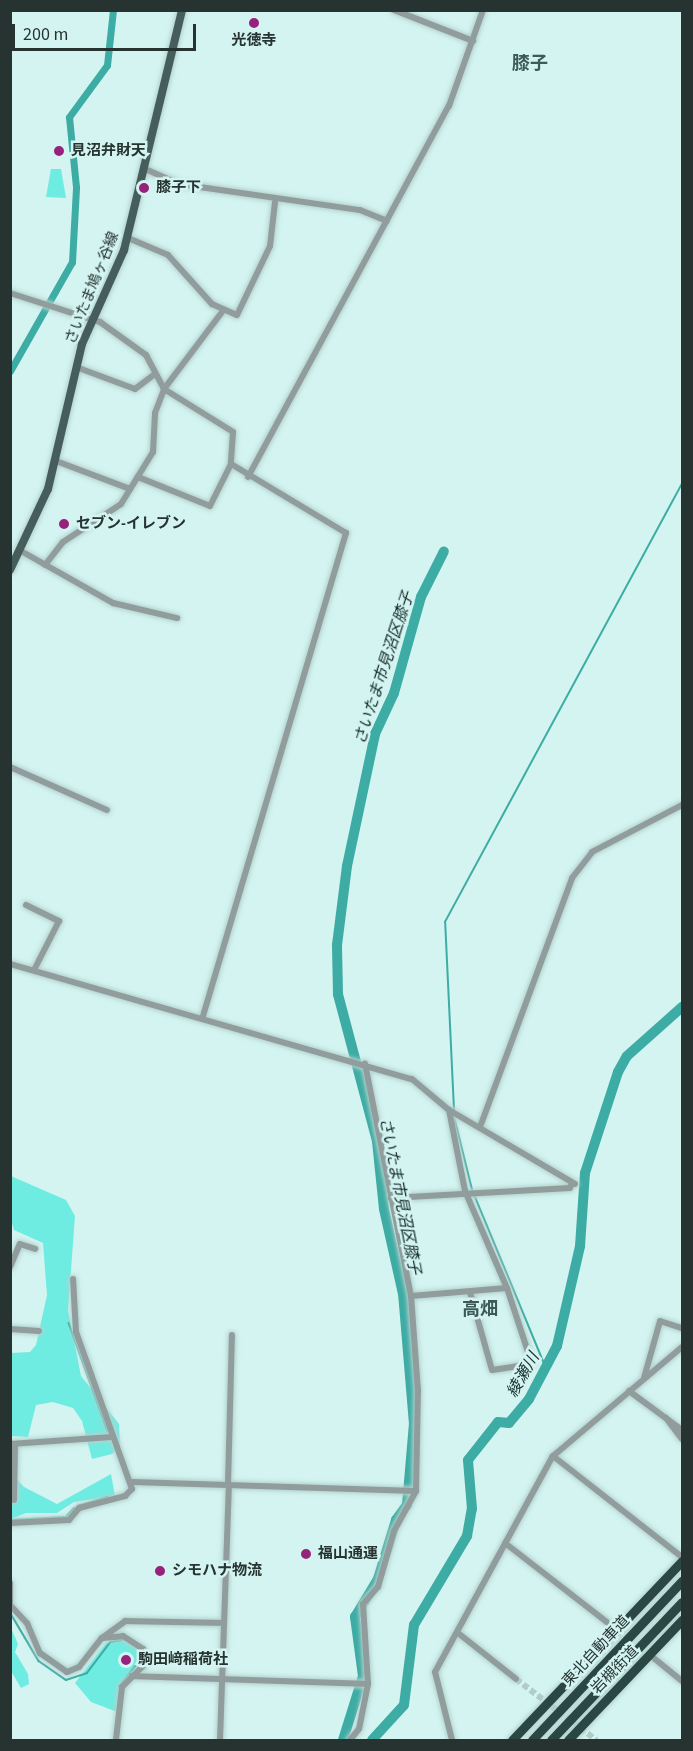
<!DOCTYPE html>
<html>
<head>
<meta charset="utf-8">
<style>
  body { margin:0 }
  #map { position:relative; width:693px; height:1751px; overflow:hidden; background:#d3f4f0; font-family:"Source Sans 3","Noto Sans JP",sans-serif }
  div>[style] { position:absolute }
  .green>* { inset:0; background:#6fece2 }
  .stream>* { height:1.5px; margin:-0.75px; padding:0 0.75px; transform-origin:0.75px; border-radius:0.75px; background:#3daca4 }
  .canal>* { height:7px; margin:-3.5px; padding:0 3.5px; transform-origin:3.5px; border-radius:3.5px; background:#3daca4 }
  .river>* { height:10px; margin:-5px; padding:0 5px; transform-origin:5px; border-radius:5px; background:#3daca4 }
  .minor-tunnel>* { height:6px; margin-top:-3px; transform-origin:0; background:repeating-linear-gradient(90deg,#b0cdca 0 6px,transparent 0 9px) }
  .roads { filter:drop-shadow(0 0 2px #b4d1ce) drop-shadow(0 0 2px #b4d1ce) }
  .minor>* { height:6px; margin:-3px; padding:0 3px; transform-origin:3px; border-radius:3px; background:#909d9c }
  .major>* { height:8px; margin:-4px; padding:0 4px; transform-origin:4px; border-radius:4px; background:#455d5b }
  .highway>* { height:9px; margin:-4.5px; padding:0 4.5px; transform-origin:4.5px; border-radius:4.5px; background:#2b4744 }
  .dots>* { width:16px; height:16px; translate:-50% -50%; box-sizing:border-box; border:3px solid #d3f4f0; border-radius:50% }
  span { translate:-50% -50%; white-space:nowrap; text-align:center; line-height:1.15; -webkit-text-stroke:5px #d3f4f0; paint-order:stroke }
  .poi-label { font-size:15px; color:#263331; font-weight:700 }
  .left { translate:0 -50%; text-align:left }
  .street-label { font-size:15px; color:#263331 }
  .water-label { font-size:16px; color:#162e2c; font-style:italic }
  .quarter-label { font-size:18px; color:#3d5a57; font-weight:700 }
  .frame { position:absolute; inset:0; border:12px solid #263331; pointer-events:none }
  .scale { position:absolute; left:12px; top:24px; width:184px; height:27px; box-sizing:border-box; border:3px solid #263331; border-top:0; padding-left:8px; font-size:18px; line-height:21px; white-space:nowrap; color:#263331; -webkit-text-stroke:4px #d3f4f0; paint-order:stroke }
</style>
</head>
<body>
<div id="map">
  <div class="green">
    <div style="clip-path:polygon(51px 169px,61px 169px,66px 198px,46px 197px)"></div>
    <div style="clip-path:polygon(11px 1176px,66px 1200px,75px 1216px,68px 1310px,81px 1376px,119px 1424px,120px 1447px,112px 1454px,92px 1459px,82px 1421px,73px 1408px,53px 1402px,36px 1405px,28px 1437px,11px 1436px,11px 1353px,30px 1352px,36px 1345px,47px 1295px,43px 1243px,14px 1230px,11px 1220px)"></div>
    <div style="clip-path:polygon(11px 1473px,24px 1487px,57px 1504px,111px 1474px,115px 1496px,74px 1502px,57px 1513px,26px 1513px,11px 1519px)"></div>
    <div style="clip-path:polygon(11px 1628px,18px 1644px,15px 1652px,28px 1674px,29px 1684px,21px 1688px,11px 1671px)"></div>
    <div style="clip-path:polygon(121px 1638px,139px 1647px,143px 1662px,121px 1686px,120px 1713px,91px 1702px,75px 1683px,106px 1643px)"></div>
  </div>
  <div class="stream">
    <div style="left:454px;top:1110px;width:188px;rotate:-92.7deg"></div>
    <div style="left:445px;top:922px;width:498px;rotate:-61.6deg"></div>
    <div style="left:454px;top:1115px;width:79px;rotate:76.1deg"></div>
    <div style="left:475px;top:1196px;width:188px;rotate:67.5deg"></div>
    <div style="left:69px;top:1323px;width:118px;rotate:70.2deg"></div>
    <div style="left:81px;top:1505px;width:28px;rotate:-17deg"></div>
    <div style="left:10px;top:1520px;width:56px;rotate:-3.1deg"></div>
    <div style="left:66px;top:1517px;width:12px;rotate:-48deg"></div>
    <div style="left:10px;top:1612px;width:57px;rotate:59.4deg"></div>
    <div style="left:39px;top:1661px;width:33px;rotate:35deg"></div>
    <div style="left:66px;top:1680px;width:22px;rotate:-18deg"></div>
    <div style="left:87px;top:1673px;width:39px;rotate:-53deg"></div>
    <div style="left:110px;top:1642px;width:13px;rotate:-9deg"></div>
    <div style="left:119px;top:1687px;width:36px;rotate:-52deg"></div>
  </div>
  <div class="canal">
    <div style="left:10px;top:371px;width:125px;rotate:-60.4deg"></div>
    <div style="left:72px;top:262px;width:75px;rotate:-86.9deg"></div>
    <div style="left:76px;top:187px;width:70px;rotate:-95.7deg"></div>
    <div style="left:69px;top:117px;width:64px;rotate:-53.8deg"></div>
    <div style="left:107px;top:65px;width:55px;rotate:-83.8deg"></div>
  </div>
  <div class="river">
    <div style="left:343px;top:1740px;width:67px;rotate:-72.6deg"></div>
    <div style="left:363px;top:1676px;width:60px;rotate:-97.7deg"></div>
    <div style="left:355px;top:1617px;width:44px;rotate:-58.8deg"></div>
    <div style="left:378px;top:1579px;width:62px;rotate:-73deg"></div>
    <div style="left:396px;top:1520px;width:19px;rotate:-54deg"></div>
    <div style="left:407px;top:1505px;width:81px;rotate:-85.1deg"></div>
    <div style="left:414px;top:1424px;width:130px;rotate:-94.8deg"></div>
    <div style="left:403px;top:1294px;width:87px;rotate:-102.6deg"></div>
    <div style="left:384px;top:1209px;width:68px;rotate:-95.9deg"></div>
    <div style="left:377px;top:1141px;width:152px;rotate:-104.9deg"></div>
    <div style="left:338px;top:994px;width:49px;rotate:-91.2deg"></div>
    <div style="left:337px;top:945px;width:80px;rotate:-82.8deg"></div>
    <div style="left:347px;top:866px;width:135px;rotate:-78deg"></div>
    <div style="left:375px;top:734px;width:45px;rotate:-65.1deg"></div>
    <div style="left:394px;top:693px;width:100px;rotate:-74.3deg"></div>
    <div style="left:421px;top:597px;width:51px;rotate:-63.4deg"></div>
    <div style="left:372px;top:1740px;width:47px;rotate:-47.6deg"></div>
    <div style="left:404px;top:1705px;width:81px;rotate:-82.9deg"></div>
    <div style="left:414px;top:1625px;width:104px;rotate:-59.2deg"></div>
    <div style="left:467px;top:1536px;width:27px;rotate:-80deg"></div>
    <div style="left:472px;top:1509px;width:49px;rotate:-94.7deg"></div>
    <div style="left:468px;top:1460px;width:48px;rotate:-51.7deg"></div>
    <div style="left:498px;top:1422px;width:11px;rotate:5deg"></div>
    <div style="left:509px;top:1423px;width:31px;rotate:-50deg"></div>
    <div style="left:529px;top:1399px;width:60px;rotate:-62.2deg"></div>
    <div style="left:557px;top:1346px;width:103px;rotate:-77deg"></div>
    <div style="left:580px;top:1246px;width:73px;rotate:-86.1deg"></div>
    <div style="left:585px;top:1173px;width:106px;rotate:-71.9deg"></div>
    <div style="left:618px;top:1072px;width:18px;rotate:-61deg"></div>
    <div style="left:627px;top:1056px;width:74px;rotate:-41.7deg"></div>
  </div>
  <div class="minor-tunnel">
    <div style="left:516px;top:1679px;width:101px;rotate:37.3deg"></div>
  </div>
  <div class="roads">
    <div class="minor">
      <div style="left:394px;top:10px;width:85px;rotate:21.4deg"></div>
      <div style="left:143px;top:168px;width:39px;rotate:24deg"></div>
      <div style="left:179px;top:184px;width:183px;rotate:8.2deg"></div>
      <div style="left:360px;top:210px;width:29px;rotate:22deg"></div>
      <div style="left:128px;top:238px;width:43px;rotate:23deg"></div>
      <div style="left:168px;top:255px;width:66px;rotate:48.1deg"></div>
      <div style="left:212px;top:304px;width:27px;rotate:24deg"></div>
      <div style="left:237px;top:315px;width:76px;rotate:-64.4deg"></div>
      <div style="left:270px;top:246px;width:44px;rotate:-83.5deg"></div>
      <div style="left:10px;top:293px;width:95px;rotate:17.9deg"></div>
      <div style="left:100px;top:322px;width:57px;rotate:35.7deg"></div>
      <div style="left:146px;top:355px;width:38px;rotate:62deg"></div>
      <div style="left:164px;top:389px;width:81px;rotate:31.9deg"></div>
      <div style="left:233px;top:432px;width:32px;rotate:94deg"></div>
      <div style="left:231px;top:464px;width:47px;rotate:116.6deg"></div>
      <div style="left:210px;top:506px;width:78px;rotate:-158.1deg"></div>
      <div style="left:76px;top:367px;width:63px;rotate:20.4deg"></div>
      <div style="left:135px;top:389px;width:25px;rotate:-37deg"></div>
      <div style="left:56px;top:461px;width:79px;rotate:20.7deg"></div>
      <div style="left:248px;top:477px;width:422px;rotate:-61.6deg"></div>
      <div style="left:449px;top:106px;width:102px;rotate:-70.5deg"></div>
      <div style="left:21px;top:551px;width:106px;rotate:29.5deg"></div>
      <div style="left:113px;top:603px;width:66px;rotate:13.2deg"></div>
      <div style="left:45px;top:565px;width:29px;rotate:-52deg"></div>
      <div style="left:63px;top:542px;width:69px;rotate:-33.2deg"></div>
      <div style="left:121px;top:504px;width:61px;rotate:-58.4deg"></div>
      <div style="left:153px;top:452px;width:39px;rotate:-87deg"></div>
      <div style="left:155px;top:413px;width:26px;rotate:-69deg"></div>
      <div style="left:164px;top:389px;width:96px;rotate:-53deg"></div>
      <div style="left:10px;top:767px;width:106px;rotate:23.9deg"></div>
      <div style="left:26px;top:905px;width:37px;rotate:26deg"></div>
      <div style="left:59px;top:921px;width:55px;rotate:117deg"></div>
      <div style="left:10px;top:964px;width:418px;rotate:16deg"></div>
      <div style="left:412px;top:1079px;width:48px;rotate:40deg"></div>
      <div style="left:449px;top:1110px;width:146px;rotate:30.4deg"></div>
      <div style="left:203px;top:1016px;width:504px;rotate:-73.51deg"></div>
      <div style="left:346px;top:533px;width:134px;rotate:-149deg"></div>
      <div style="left:449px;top:1110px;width:83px;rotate:78.8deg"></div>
      <div style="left:465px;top:1191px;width:106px;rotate:66.6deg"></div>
      <div style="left:507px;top:1288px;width:80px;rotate:71.8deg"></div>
      <div style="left:532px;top:1364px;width:40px;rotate:171.5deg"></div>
      <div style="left:492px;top:1370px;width:81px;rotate:-105.8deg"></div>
      <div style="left:480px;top:1127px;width:265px;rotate:-69.7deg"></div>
      <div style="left:572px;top:878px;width:33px;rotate:-52deg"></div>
      <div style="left:592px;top:852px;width:102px;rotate:-27.6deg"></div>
      <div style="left:391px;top:1198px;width:179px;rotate:-3.2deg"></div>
      <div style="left:570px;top:1188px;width:5px;rotate:-68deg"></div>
      <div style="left:10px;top:1267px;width:25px;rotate:-67deg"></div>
      <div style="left:20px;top:1244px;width:16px;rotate:18deg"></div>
      <div style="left:411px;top:1296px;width:96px;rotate:-4.8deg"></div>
      <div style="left:10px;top:1329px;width:29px;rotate:4deg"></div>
      <div style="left:644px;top:1378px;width:59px;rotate:-74.3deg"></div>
      <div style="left:660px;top:1321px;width:23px;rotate:18deg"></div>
      <div style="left:629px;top:1391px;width:66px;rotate:36.3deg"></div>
      <div style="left:666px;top:1418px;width:26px;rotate:53deg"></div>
      <div style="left:10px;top:1444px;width:102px;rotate:-3.9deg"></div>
      <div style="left:553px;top:1456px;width:164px;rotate:38.1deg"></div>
      <div style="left:133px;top:1482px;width:283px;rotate:1.8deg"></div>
      <div style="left:228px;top:1485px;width:150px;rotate:-88.5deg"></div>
      <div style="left:14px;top:1500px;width:56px;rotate:-89deg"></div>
      <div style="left:10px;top:1523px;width:59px;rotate:-2.9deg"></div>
      <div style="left:69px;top:1520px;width:16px;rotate:-50deg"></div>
      <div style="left:79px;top:1508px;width:48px;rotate:-14.6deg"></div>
      <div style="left:125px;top:1496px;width:10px;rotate:-45deg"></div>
      <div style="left:132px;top:1489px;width:167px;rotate:-109.6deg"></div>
      <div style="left:76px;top:1332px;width:53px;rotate:-93.2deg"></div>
      <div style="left:505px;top:1543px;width:142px;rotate:37.8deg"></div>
      <div style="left:10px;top:1583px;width:19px;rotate:90deg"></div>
      <div style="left:10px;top:1605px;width:25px;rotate:47deg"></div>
      <div style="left:27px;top:1623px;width:33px;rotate:67deg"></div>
      <div style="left:40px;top:1653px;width:33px;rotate:35deg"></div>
      <div style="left:67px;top:1672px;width:13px;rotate:-23deg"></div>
      <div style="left:79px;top:1667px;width:37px;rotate:-52deg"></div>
      <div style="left:102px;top:1638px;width:21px;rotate:-5deg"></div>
      <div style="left:123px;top:1636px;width:24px;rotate:33deg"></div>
      <div style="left:143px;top:1649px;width:16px;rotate:86deg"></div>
      <div style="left:144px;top:1665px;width:31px;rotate:135deg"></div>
      <div style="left:122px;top:1687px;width:53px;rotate:96.5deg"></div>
      <div style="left:458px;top:1633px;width:74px;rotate:38.4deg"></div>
      <div style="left:102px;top:1638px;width:29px;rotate:-36deg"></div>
      <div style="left:125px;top:1621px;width:98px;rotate:1.2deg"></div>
      <div style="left:650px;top:1655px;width:41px;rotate:39.1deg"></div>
      <div style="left:132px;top:1676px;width:236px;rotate:1.9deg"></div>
      <div style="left:220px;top:1740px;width:253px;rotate:-88deg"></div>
      <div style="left:350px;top:1740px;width:14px;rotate:-51deg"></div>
      <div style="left:359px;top:1729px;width:46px;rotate:-78.7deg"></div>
      <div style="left:368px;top:1684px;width:80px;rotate:-93.6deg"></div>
      <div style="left:363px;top:1604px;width:23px;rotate:-49deg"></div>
      <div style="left:378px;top:1587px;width:58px;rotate:-74.1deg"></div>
      <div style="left:394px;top:1531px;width:46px;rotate:-61.2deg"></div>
      <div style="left:416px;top:1491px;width:100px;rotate:-88.9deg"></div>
      <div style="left:418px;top:1391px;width:95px;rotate:-94.2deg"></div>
      <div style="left:411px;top:1296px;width:237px;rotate:-101.2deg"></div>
      <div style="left:452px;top:1740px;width:70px;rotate:-104deg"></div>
      <div style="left:435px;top:1672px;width:246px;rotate:-61.4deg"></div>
      <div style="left:553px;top:1456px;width:169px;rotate:-40.2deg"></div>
    </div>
    <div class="major">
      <div style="left:10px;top:570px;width:89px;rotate:-64.9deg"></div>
      <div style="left:48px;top:489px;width:149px;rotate:-76.8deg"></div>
      <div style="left:82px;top:344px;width:103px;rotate:-65.9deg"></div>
      <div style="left:124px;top:250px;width:247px;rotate:-76.4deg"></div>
    </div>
    <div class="highway">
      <div style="left:512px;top:1740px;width:247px;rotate:-46.5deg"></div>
      <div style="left:532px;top:1740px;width:219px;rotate:-46.7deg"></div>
      <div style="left:551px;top:1740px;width:190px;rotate:-46.5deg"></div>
      <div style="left:568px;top:1740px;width:166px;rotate:-46.5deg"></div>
    </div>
  </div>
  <div class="dots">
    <div style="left:254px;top:23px;background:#97227e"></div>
    <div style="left:59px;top:151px;background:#97227e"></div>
    <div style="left:144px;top:188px;background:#97227e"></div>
    <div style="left:64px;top:524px;background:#97227e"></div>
    <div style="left:306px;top:1554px;background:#97227e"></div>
    <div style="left:160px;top:1571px;background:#97227e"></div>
    <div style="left:126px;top:1660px;background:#97227e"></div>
  </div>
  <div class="poi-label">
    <span style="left:254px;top:41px">光徳寺</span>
    <span class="left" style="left:71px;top:151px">見沼弁財天</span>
    <span class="left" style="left:156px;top:188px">膝子下</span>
    <span class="left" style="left:76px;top:524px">セブン-イレブン</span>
    <span class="left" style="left:318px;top:1554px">福山通運</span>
    <span class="left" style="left:172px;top:1571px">シモハナ物流</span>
    <span class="left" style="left:138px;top:1660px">駒田﨑稲荷社</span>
  </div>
  <div class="street-label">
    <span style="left:92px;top:288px;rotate:-68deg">さいたま鳩ヶ谷線</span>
    <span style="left:596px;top:1651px;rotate:-47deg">東北自動車道</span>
    <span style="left:615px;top:1670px;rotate:-46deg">岩槻街道</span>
  </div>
  <div class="water-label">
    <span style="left:384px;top:668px;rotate:-72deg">さいたま市見沼区膝子</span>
    <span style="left:400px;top:1196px;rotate:79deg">さいたま市見沼区膝子</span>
    <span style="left:523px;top:1375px;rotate:-60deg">綾瀬川</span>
  </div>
  <div class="quarter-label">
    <span style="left:530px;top:64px">膝子</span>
    <span style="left:480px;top:1310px">高畑</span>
  </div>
  <div class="frame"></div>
  <div class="scale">200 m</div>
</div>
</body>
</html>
